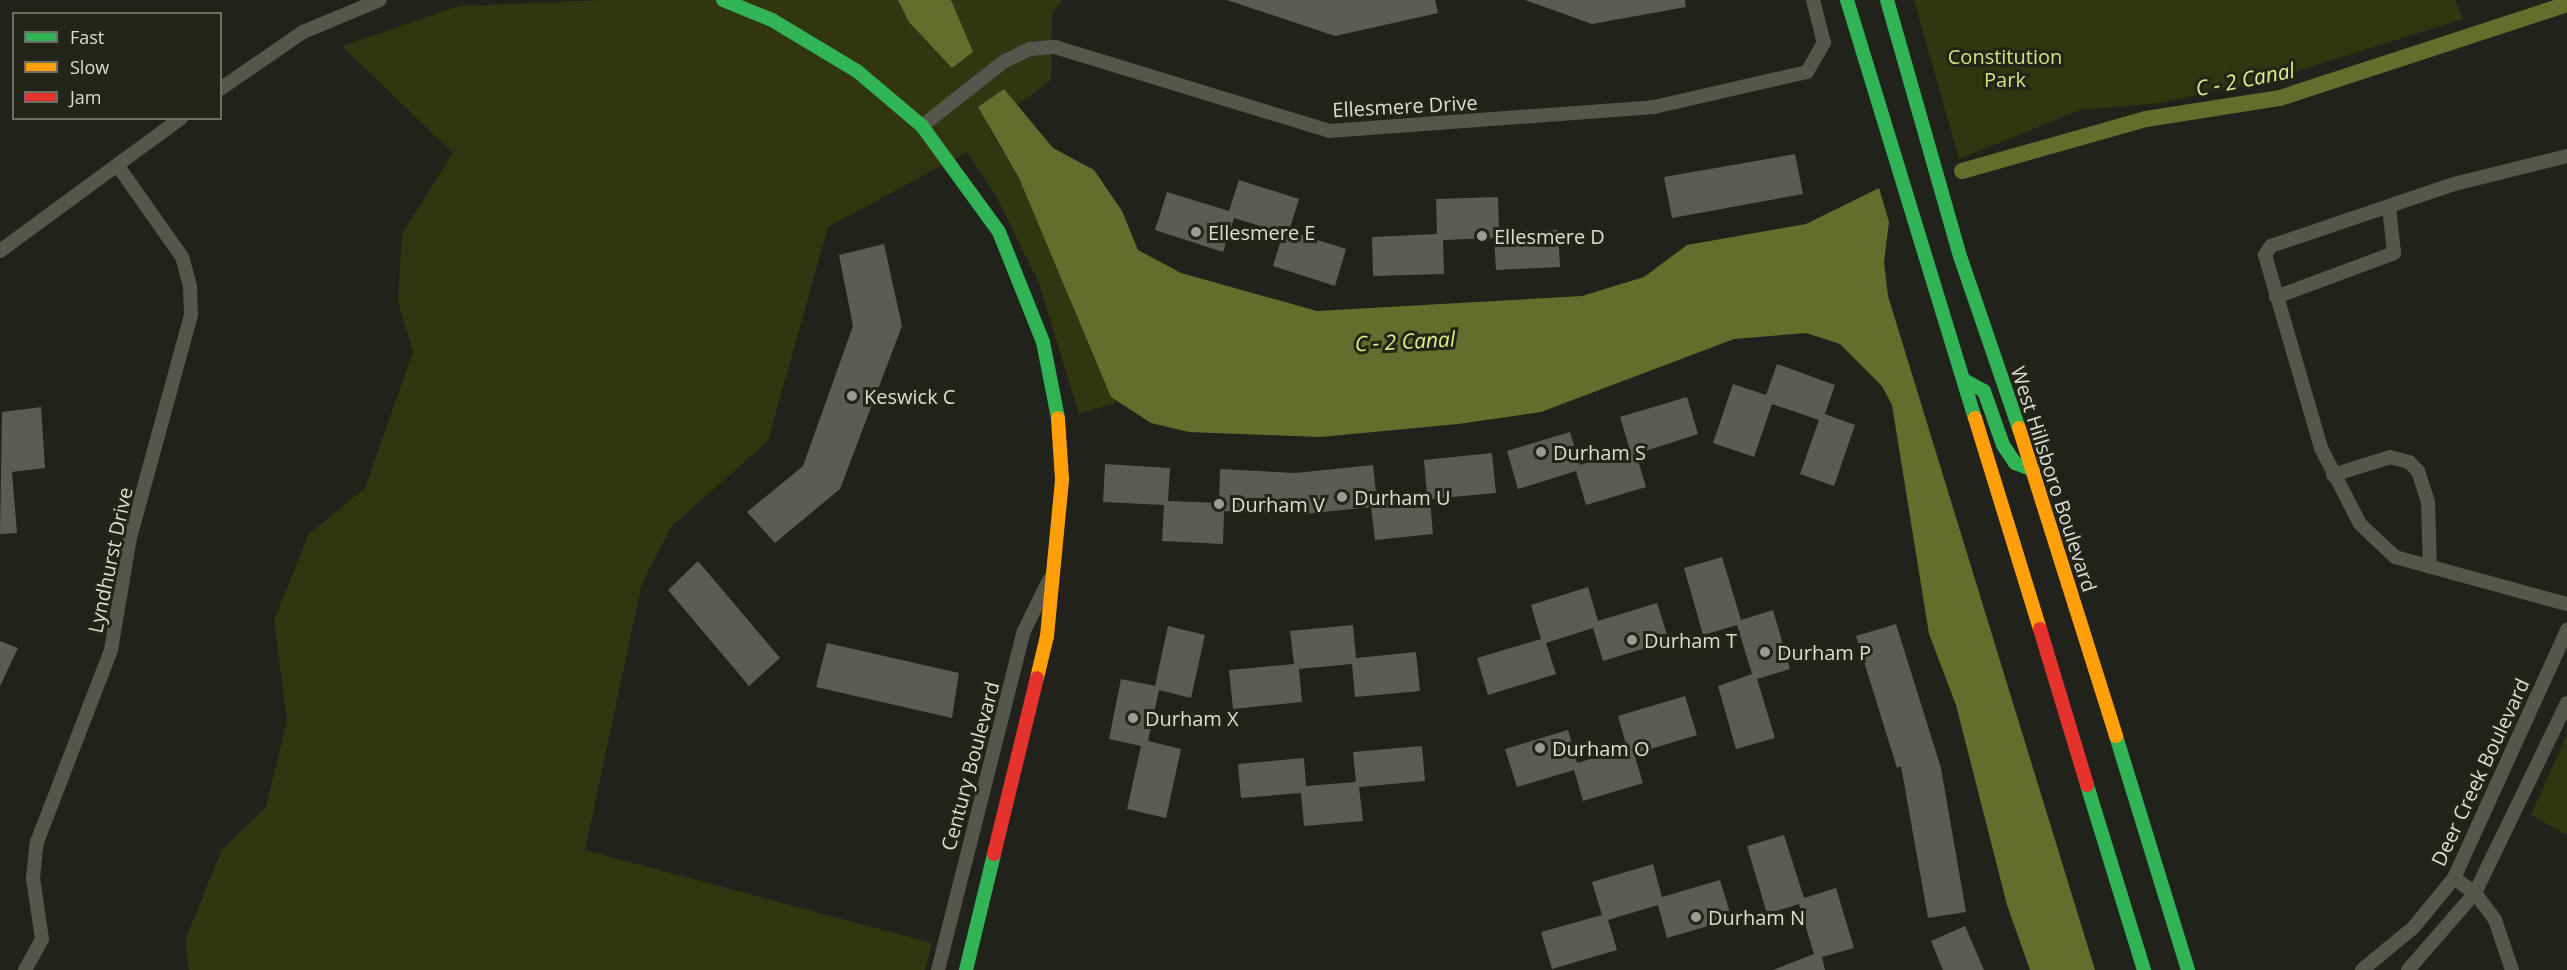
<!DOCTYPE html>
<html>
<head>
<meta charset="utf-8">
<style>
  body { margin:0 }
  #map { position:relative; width:2567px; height:970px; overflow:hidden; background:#21221c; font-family:"Open Sans",sans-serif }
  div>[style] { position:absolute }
  .green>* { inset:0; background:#313510 }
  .water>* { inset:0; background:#646e2c }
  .canal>* { height:16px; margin:-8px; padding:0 8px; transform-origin:8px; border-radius:8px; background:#646e2c }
  .building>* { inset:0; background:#5b5c57 }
  .street>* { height:14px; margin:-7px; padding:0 7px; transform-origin:7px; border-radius:7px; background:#55574d }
  .fast>* { height:14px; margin:-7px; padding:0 7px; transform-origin:7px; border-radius:7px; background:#30b455 }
  .slow>* { height:14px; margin:-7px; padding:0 7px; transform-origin:7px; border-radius:7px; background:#ff9f0a }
  .jam>* { height:14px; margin:-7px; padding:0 7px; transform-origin:7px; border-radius:7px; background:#e5322d }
  .dots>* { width:16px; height:16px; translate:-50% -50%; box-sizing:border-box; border:3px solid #232519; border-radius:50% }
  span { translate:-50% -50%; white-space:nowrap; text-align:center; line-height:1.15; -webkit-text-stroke:6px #232519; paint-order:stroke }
  .park-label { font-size:20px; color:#d3e27f }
  .street-label { font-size:20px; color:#dcded6 }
  .poi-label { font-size:20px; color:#dcded6 }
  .left { translate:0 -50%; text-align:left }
  .water-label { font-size:21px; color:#deed8a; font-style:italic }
  .legend { position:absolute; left:12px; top:12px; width:210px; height:108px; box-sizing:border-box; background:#232519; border:2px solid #6d6f65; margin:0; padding:8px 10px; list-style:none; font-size:18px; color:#dcded6 }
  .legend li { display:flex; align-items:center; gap:12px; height:30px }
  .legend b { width:30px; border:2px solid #6d6f65 }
</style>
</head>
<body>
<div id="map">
  <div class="green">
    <div style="clip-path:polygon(605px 0,1062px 0,1052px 14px,1051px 80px,988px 127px,1019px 178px,1116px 403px,1079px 414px,1038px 281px,997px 198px,967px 152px,828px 227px,768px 441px,671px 527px,642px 583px,585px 850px,932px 943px,925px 970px,189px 970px,185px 941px,221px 851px,266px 807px,287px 721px,274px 620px,309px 534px,365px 488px,413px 352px,398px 301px,402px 234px,453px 153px,342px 46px,459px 6px)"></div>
    <div style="clip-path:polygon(1914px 0,2455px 0,2463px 19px,2275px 78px,2161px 103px,2080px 110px,1959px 159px)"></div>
    <div style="clip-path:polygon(2567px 734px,2567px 835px,2531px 815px)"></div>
  </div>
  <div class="water">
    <div style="clip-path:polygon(898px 0,951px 0,973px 52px,952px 68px,909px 22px)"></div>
    <div style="clip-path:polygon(1004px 89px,1053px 148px,1094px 170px,1122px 211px,1138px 250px,1181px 273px,1317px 311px,1582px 296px,1644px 277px,1687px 245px,1806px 224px,1879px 188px,1889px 222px,1884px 262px,1888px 296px,2095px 970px,2030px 970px,2007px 905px,1956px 705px,1929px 634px,1892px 405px,1882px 386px,1840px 344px,1806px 333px,1734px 339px,1541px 412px,1458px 424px,1320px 437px,1189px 432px,1151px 423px,1111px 397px,1019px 178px,978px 107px)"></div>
  </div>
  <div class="canal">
    <div style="left:1962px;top:171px;width:191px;rotate:-15.8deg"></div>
    <div style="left:2146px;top:119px;width:136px;rotate:-8.9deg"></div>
    <div style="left:2280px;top:98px;width:302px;rotate:-18.1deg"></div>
  </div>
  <div class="building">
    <div style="clip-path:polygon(1227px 0,1435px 0,1438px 13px,1335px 36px)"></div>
    <div style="clip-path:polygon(1525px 0,1685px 0,1686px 7px,1592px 24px)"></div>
    <div style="clip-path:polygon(1795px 154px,1803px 194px,1672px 218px,1664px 177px)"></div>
    <div style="clip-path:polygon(1239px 180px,1299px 199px,1289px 231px,1346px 249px,1335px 286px,1273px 266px,1283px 233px,1234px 218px,1223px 252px,1155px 230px,1167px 192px,1229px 211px)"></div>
    <div style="clip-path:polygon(1498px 197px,1499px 232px,1558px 230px,1560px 267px,1496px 270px,1494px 238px,1443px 240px,1444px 274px,1373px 276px,1372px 237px,1437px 234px,1436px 199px)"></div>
    <div style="clip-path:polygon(884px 244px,902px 326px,840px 489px,775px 543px,747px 512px,803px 466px,853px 326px,839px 255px)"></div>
    <div style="clip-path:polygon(1777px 364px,1835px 385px,1825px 414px,1855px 425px,1834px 486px,1800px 474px,1819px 420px,1772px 404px,1754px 457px,1713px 443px,1733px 384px,1766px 395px)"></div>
    <div style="clip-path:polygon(1687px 397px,1698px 434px,1636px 454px,1646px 487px,1586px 505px,1576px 471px,1518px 489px,1507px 451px,1570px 432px,1580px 465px,1630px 450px,1620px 417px)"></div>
    <div style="clip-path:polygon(41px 407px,45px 468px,12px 472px,17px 533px,0 534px,2px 412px)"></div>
    <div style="clip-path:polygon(1492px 453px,1496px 493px,1430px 499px,1433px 534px,1375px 540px,1371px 507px,1294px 515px,1224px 511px,1223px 544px,1162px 541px,1164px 505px,1103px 502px,1105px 464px,1170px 468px,1168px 501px,1219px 503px,1220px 469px,1295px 473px,1373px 465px,1377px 501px,1427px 495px,1424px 460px)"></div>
    <div style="clip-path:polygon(1722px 557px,1741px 620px,1773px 610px,1790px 669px,1757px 679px,1775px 738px,1736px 749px,1718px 686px,1752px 674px,1737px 625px,1703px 635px,1684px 568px)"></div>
    <div style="clip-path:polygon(698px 561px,780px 658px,749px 686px,668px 590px)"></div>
    <div style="clip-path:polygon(1588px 587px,1598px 621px,1657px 603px,1669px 641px,1603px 661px,1593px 628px,1546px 643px,1556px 674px,1488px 695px,1477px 658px,1541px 639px,1531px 605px)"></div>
    <div style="clip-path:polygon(1896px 624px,1941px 768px,1966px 912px,1928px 918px,1901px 766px,1897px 768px,1856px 636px)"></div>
    <div style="clip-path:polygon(1353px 625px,1356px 658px,1416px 652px,1420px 691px,1355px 697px,1352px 664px,1299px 669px,1302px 702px,1233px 709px,1229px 670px,1294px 664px,1290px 631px)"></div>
    <div style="clip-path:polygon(1168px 626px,1205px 635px,1191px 698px,1159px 690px,1148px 741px,1181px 749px,1166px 818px,1127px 809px,1141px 746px,1109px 739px,1121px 679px,1155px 686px)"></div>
    <div style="clip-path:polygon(0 641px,18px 648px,0 686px)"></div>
    <div style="clip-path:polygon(827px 643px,959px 673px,952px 718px,816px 687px)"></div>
    <div style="clip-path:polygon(1685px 696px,1697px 735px,1634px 754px,1643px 783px,1583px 801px,1574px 770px,1517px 787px,1505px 749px,1568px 730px,1577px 763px,1627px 748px,1618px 716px)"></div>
    <div style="clip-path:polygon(1422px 746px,1425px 781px,1359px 787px,1363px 821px,1304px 826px,1301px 793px,1241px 798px,1238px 764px,1304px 758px,1306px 786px,1356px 782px,1353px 752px)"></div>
    <div style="clip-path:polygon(1784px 835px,1804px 898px,1836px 888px,1854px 948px,1822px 957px,1825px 970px,1773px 970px,1814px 954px,1799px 904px,1767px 914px,1747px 846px)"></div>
    <div style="clip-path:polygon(1653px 864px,1662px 897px,1720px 880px,1732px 919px,1667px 938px,1658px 905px,1608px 920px,1617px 950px,1552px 969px,1541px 932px,1602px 915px,1592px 882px)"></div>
    <div style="clip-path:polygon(1965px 926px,1984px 970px,1943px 970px,1931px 941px)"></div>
  </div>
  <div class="street">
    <div style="left:220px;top:89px;width:101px;rotate:-34.5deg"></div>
    <div style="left:303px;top:32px;width:83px;rotate:-22.6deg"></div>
    <div style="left:922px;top:126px;width:103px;rotate:-38.3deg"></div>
    <div style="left:1003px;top:62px;width:30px;rotate:-26deg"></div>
    <div style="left:1030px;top:49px;width:25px;rotate:-5deg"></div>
    <div style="left:1055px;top:47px;width:287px;rotate:17deg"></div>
    <div style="left:1329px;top:131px;width:326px;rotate:-4.2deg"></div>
    <div style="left:1654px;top:107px;width:157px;rotate:-12.9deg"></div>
    <div style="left:1807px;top:72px;width:34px;rotate:-60deg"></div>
    <div style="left:1824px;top:43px;width:44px;rotate:-104.3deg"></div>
    <div style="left:2567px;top:156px;width:116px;rotate:166.1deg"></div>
    <div style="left:2454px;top:184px;width:193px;rotate:161.3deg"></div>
    <div style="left:2271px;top:246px;width:11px;rotate:124deg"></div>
    <div style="left:2265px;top:255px;width:201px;rotate:73.8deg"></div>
    <div style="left:2321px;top:448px;width:85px;rotate:62.8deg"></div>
    <div style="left:2360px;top:524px;width:48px;rotate:43.3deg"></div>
    <div style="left:2395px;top:557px;width:178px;rotate:15.3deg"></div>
    <div style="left:0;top:251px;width:225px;rotate:-36.3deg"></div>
    <div style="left:2276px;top:297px;width:126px;rotate:-20.4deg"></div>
    <div style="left:2394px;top:253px;width:47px;rotate:-96.1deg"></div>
    <div style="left:2333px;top:475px;width:60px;rotate:-17.5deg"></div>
    <div style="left:2390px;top:457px;width:20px;rotate:15deg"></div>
    <div style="left:2409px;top:462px;width:13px;rotate:45deg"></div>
    <div style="left:2418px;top:471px;width:32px;rotate:72deg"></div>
    <div style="left:2428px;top:501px;width:66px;rotate:88.3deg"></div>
    <div style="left:2454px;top:878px;width:26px;rotate:36deg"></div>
    <div style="left:2475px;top:893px;width:34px;rotate:53deg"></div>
    <div style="left:2495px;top:920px;width:53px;rotate:71.2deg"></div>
    <div style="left:25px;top:970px;width:35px;rotate:-61deg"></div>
    <div style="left:42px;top:939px;width:62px;rotate:-98.4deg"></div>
    <div style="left:33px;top:878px;width:36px;rotate:-84deg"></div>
    <div style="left:37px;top:842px;width:206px;rotate:-68.9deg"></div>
    <div style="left:111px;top:650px;width:114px;rotate:-80.4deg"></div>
    <div style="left:130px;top:538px;width:231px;rotate:-74.7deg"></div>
    <div style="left:191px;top:315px;width:29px;rotate:-92deg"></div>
    <div style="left:190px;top:286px;width:30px;rotate:-105deg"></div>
    <div style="left:182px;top:257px;width:111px;rotate:-125.1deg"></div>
    <div style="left:938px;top:970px;width:350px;rotate:-75.8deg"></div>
    <div style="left:1024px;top:631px;width:57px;rotate:-63.9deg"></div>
    <div style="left:2362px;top:970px;width:66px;rotate:-39.5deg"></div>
    <div style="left:2413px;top:928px;width:65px;rotate:-50.6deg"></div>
    <div style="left:2454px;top:878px;width:273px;rotate:-65.5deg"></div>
    <div style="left:2408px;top:970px;width:102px;rotate:-49deg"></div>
    <div style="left:2475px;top:893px;width:211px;rotate:-64.2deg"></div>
  </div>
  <div class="fast">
    <div style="left:723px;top:0;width:53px;rotate:22.2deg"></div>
    <div style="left:772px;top:20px;width:99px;rotate:31deg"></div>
    <div style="left:857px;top:71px;width:85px;rotate:40.2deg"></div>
    <div style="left:922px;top:126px;width:131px;rotate:54deg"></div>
    <div style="left:999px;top:232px;width:118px;rotate:68.2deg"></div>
    <div style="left:1043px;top:342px;width:77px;rotate:78.8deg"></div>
    <div style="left:1847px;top:0;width:437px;rotate:73deg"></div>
    <div style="left:1887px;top:0;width:269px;rotate:74.1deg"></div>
    <div style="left:1961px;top:259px;width:179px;rotate:71.1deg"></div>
    <div style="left:1964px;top:380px;width:23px;rotate:29deg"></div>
    <div style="left:1984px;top:391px;width:57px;rotate:70.6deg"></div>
    <div style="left:2003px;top:445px;width:22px;rotate:56deg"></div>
    <div style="left:2015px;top:463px;width:19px;rotate:21deg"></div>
    <div style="left:2116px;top:736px;width:245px;rotate:72.9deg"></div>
    <div style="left:2087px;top:785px;width:194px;rotate:72.9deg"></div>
    <div style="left:966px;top:970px;width:119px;rotate:-76.4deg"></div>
  </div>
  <div class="slow">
    <div style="left:1975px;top:418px;width:221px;rotate:72.9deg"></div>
    <div style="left:2019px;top:428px;width:323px;rotate:72.5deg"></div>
    <div style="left:1037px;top:678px;width:43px;rotate:-76.6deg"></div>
    <div style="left:1047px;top:636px;width:158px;rotate:-84.5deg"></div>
    <div style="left:1062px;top:479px;width:61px;rotate:-93.8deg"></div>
  </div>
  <div class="jam">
    <div style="left:2040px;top:629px;width:163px;rotate:73.2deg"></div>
    <div style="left:994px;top:854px;width:181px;rotate:-76.3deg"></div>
  </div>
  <div class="dots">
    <div style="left:1196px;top:232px;background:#9b9c95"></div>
    <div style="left:1482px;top:236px;background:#9b9c95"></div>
    <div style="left:852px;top:396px;background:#9b9c95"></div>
    <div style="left:1541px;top:452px;background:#9b9c95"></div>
    <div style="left:1342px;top:497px;background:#9b9c95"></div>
    <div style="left:1219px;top:504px;background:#9b9c95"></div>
    <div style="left:1632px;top:640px;background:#9b9c95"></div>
    <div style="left:1765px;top:652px;background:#9b9c95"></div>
    <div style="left:1133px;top:718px;background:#9b9c95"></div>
    <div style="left:1540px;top:748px;background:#9b9c95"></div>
    <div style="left:1696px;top:917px;background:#9b9c95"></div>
  </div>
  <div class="park-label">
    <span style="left:2005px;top:68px">Constitution<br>Park</span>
  </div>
  <div class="street-label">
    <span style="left:1405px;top:106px;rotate:-3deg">Ellesmere Drive</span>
    <span style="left:2054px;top:479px;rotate:72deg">West Hillsboro Boulevard</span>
    <span style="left:110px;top:560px;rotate:-78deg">Lyndhurst Drive</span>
    <span style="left:970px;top:766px;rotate:-75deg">Century Boulevard</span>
    <span style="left:2480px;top:772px;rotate:-65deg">Deer Creek Boulevard</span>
  </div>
  <div class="poi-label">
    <span class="left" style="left:1208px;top:232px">Ellesmere E</span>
    <span class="left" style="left:1494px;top:236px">Ellesmere D</span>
    <span class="left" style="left:864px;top:396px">Keswick C</span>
    <span class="left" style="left:1553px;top:452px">Durham S</span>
    <span class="left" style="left:1354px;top:497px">Durham U</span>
    <span class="left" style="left:1231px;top:504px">Durham V</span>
    <span class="left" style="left:1644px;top:640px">Durham T</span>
    <span class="left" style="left:1777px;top:652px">Durham P</span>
    <span class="left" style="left:1145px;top:718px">Durham X</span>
    <span class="left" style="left:1552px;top:748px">Durham O</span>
    <span class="left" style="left:1708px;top:917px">Durham N</span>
  </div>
  <div class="water-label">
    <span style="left:2245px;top:79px;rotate:-11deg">C - 2 Canal</span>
    <span style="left:1405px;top:341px;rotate:-3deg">C - 2 Canal</span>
  </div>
  <ul class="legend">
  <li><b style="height:8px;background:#30b455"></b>Fast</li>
  <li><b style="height:8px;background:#ff9f0a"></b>Slow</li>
  <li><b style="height:8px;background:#e5322d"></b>Jam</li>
  </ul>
</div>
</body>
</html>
